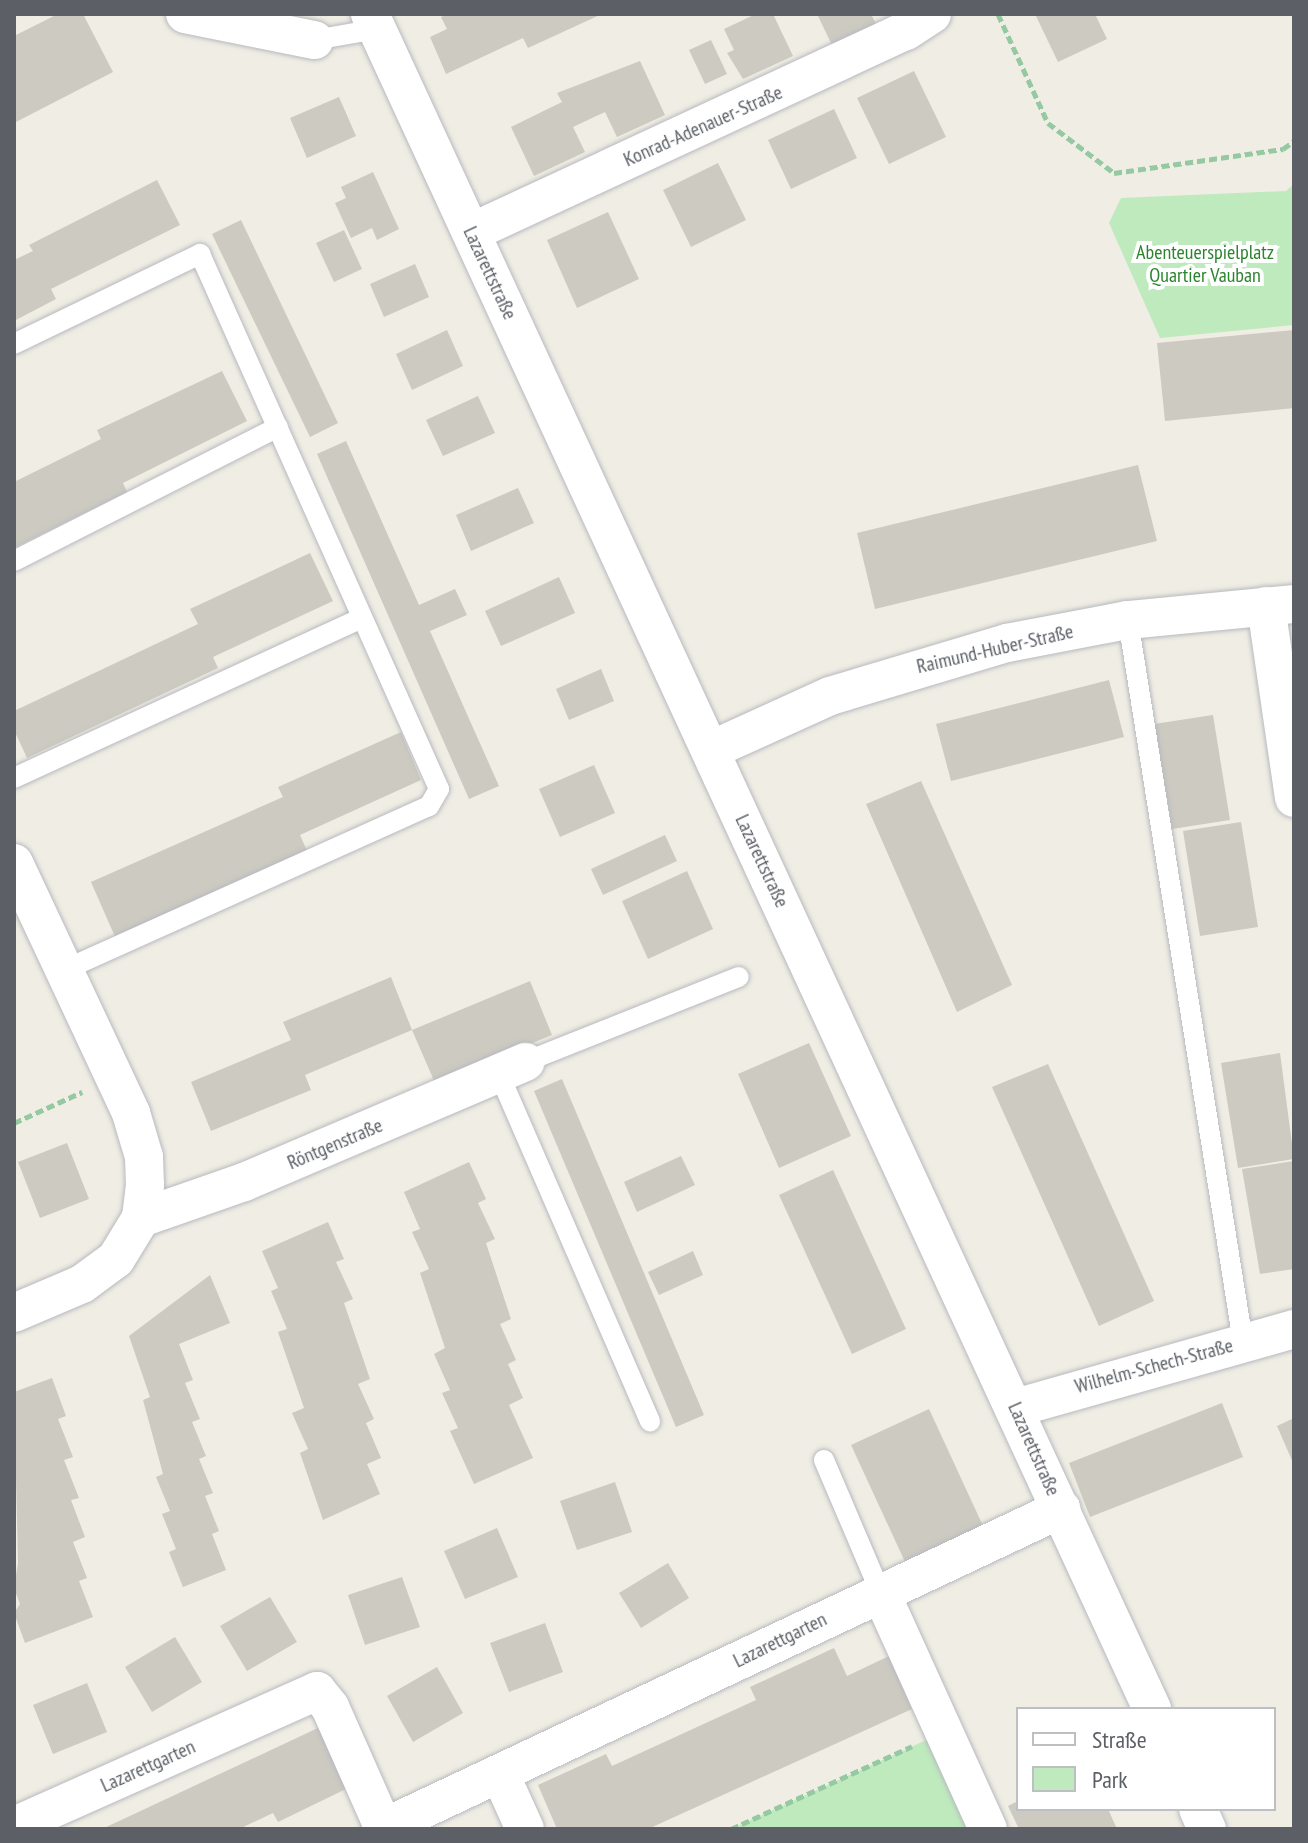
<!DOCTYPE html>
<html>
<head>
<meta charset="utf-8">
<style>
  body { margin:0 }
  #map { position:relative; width:1308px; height:1843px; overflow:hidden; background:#f0ede4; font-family:"PT Sans Narrow",sans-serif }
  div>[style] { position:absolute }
  .green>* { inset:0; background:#beeabe }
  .building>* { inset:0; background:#cdcac2 }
  .path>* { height:5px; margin-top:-2.5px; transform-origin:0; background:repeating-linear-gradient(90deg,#94c9a2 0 8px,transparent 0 12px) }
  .roads { filter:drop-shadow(0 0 2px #b6babf) drop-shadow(0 0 2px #b6babf) }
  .lane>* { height:20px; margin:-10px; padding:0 10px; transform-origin:10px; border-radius:10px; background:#fff }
  .street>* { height:38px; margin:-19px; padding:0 19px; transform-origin:19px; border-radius:19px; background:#fff }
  span { translate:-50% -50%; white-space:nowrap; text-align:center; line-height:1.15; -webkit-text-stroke:8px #fff; paint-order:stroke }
  .street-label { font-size:20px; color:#5c6066 }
  .park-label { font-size:20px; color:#2c842f }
  .frame { position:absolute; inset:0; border:16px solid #5c6066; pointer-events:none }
  .legend { position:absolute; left:1016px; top:1707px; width:260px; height:104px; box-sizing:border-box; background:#fff; border:2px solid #bebfc2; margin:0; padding:10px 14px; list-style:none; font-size:24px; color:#5c6066 }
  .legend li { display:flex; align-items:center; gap:16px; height:40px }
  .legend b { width:40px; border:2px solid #bebfc2 }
</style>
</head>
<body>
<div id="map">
  <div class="green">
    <div style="clip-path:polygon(1294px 184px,1294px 325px,1160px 338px,1109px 223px,1121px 198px,1286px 191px)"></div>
    <div style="clip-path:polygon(944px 1732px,987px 1829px,731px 1829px)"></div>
  </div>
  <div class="building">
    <div style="clip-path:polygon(58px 14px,83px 14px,113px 72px,14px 123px,14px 36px)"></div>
    <div style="clip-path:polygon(447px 14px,602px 14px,528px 48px,523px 38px,446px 74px,430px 37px,447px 29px,441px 17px)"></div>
    <div style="clip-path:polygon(756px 14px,773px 14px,793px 56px,743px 79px,727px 53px,734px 50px,724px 29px)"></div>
    <div style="clip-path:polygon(817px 14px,871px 14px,876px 24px,832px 45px)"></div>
    <div style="clip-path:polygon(1035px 14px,1095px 14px,1107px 39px,1058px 62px)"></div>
    <div style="clip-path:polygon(711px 40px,727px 74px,705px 84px,689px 50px)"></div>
    <div style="clip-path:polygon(640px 61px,665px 115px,617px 137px,605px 112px,590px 119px,573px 127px,585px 152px,534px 176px,511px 127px,562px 102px,557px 93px)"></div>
    <div style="clip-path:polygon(914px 71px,946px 137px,889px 164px,857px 98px)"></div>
    <div style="clip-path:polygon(339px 97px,356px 136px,307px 158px,290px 118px)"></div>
    <div style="clip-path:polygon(834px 109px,857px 158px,791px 189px,768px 140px)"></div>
    <div style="clip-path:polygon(718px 163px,746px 220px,691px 247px,663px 190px)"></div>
    <div style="clip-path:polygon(373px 172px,399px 229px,377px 240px,372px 228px,351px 238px,335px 203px,346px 198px,341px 187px)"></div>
    <div style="clip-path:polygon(157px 180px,180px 225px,51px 289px,56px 299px,14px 321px,14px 260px,33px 251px,29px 245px)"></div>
    <div style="clip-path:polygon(608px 212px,639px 279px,577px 308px,547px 240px)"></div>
    <div style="clip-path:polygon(241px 220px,338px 423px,310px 437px,212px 234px)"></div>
    <div style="clip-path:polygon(344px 230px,362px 269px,334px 282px,316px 243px)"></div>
    <div style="clip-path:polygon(415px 264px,429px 297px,384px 317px,370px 284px)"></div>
    <div style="clip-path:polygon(447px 330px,463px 366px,412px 390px,396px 354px)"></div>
    <div style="clip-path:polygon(1294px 330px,1294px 408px,1165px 421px,1157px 343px)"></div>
    <div style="clip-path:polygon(222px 371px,247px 421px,123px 483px,127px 492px,14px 548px,14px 482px,101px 439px,97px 430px)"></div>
    <div style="clip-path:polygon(478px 396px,495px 433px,443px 456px,426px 420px)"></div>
    <div style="clip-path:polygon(346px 441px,419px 605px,455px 589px,467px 615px,430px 631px,499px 786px,469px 799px,317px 454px)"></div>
    <div style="clip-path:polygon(1138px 465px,1157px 541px,875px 609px,857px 533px)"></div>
    <div style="clip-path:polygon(518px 488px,534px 523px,471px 551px,456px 515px)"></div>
    <div style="clip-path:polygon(310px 553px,333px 601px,213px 657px,218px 668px,27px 758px,14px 730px,14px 711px,198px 624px,190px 609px)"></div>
    <div style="clip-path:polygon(559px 577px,575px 613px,501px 646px,485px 611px)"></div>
    <div style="clip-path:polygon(601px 669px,614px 701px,569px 720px,556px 689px)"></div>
    <div style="clip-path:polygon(1109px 680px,1124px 737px,951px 781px,936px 724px)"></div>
    <div style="clip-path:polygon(1213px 715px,1230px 820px,1172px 829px,1154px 724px)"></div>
    <div style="clip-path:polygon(401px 732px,421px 780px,300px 835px,308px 853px,116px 939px,91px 882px,283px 797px,278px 787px)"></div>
    <div style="clip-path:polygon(594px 765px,615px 813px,560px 837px,539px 789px)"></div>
    <div style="clip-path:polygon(921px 781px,1012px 985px,957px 1012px,866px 804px)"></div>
    <div style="clip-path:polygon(1241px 822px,1258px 927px,1200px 936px,1183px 831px)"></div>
    <div style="clip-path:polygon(665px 835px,677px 861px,603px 895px,591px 869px)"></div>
    <div style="clip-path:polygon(687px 871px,713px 929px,648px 959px,622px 901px)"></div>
    <div style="clip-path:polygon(391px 977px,412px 1030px,305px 1075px,311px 1090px,211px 1131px,191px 1082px,291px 1040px,283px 1022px)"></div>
    <div style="clip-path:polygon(530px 981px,552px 1035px,435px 1083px,412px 1030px)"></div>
    <div style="clip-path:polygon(809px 1043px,851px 1136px,779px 1168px,738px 1074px)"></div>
    <div style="clip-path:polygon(1280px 1053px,1294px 1159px,1238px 1168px,1221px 1063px)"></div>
    <div style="clip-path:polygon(1048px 1064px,1154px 1301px,1099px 1326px,992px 1087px)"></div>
    <div style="clip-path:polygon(562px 1079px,704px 1415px,676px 1427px,534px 1091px)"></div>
    <div style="clip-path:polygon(67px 1143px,89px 1199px,40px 1218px,18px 1162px)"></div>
    <div style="clip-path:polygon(681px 1156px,695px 1185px,637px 1212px,624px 1182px)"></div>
    <div style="clip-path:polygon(1294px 1161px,1294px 1269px,1260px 1274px,1242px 1169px)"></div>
    <div style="clip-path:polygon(469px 1162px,486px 1199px,478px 1203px,495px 1239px,486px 1243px,511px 1319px,500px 1324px,516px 1360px,508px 1364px,523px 1398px,509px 1405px,533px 1458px,474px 1484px,450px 1431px,458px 1428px,442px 1393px,450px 1390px,434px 1354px,445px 1348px,420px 1273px,429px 1269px,412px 1232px,420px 1229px,404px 1192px)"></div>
    <div style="clip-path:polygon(833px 1170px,906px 1329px,852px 1354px,779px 1195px)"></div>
    <div style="clip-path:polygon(328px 1222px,344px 1259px,336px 1262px,353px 1299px,344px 1303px,370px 1379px,358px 1384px,374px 1419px,366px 1423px,381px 1458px,367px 1464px,380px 1494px,323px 1520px,300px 1453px,308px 1449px,292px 1413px,304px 1408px,278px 1332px,287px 1329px,271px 1291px,278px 1288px,262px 1251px)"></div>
    <div style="clip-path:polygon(693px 1251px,703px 1275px,659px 1295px,648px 1272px)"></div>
    <div style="clip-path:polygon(210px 1275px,230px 1323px,179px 1344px,193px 1380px,185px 1383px,200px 1419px,192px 1422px,206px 1456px,199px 1459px,213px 1493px,205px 1496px,219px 1531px,212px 1534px,226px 1570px,183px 1587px,169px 1552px,176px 1549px,162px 1514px,170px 1511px,156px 1477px,163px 1474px,143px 1400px,150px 1397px,129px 1336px)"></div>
    <div style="clip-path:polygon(52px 1378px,66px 1416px,58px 1419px,73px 1457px,64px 1460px,79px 1498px,71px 1500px,85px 1537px,73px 1542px,87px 1578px,79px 1581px,93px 1617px,25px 1643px,14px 1613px,20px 1604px,14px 1588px,18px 1563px,14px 1392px)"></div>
    <div style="clip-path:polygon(1222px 1403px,1243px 1457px,1090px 1517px,1069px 1463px)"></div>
    <div style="clip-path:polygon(929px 1409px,984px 1528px,906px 1564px,851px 1445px)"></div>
    <div style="clip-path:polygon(1294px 1418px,1294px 1465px,1277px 1426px)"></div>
    <div style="clip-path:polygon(615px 1482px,632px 1532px,577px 1550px,560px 1501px)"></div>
    <div style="clip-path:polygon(497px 1528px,518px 1577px,465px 1599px,444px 1551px)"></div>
    <div style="clip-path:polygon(668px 1563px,689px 1598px,641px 1628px,619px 1593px)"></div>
    <div style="clip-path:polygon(402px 1577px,420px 1627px,365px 1645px,348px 1595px)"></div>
    <div style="clip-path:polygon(270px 1597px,297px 1642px,247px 1671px,220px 1626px)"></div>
    <div style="clip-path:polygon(545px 1623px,563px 1672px,509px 1692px,490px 1643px)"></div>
    <div style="clip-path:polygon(175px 1637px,202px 1682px,152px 1712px,125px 1667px)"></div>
    <div style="clip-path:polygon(834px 1648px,847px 1676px,889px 1656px,912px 1709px,648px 1829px,557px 1829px,538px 1785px,606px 1754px,612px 1766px,756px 1700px,750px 1687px)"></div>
    <div style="clip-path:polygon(437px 1667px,463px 1713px,413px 1742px,387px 1696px)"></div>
    <div style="clip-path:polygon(87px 1683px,107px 1732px,53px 1754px,33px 1705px)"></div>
    <div style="clip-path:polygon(320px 1727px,348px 1788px,278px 1822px,273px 1813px,239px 1829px,102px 1829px)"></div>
    <div style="clip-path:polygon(1018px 1801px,1018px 1809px,1108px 1809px,1117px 1829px,1019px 1829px,1008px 1806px)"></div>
  </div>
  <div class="path">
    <div style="left:998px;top:14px;width:120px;rotate:65.4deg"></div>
    <div style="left:1048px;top:123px;width:83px;rotate:37.1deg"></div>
    <div style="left:1114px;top:173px;width:171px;rotate:-8.1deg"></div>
    <div style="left:1283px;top:149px;width:14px;rotate:-36deg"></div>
    <div style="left:14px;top:1123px;width:75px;rotate:-24.5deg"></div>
    <div style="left:731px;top:1829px;width:199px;rotate:-24.6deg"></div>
  </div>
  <div class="roads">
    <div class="lane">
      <div style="left:314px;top:40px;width:65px;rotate:-9.8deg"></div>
      <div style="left:14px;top:344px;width:207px;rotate:-25.8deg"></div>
      <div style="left:200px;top:254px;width:586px;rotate:65.93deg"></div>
      <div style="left:439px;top:789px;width:20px;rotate:120deg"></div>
      <div style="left:429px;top:806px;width:400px;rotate:155.8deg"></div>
      <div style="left:14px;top:561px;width:296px;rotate:-26.9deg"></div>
      <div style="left:1128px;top:620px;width:731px;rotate:80.95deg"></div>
      <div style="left:14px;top:778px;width:381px;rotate:-24.7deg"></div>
      <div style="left:525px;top:1062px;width:230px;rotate:-21.7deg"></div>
      <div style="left:499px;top:1074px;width:379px;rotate:66.5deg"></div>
      <div style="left:824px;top:1460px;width:142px;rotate:66.9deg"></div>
    </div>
    <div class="street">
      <div style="left:185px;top:14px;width:132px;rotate:11.4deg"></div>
      <div style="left:370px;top:14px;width:1867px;rotate:65.23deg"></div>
      <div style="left:472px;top:232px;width:478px;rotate:-24.9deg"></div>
      <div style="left:906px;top:31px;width:31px;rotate:-33deg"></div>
      <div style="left:1266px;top:606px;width:194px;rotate:81.7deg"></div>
      <div style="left:711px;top:750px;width:131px;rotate:-24.4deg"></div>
      <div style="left:830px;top:696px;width:185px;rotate:-16.7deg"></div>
      <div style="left:1007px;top:643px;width:123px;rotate:-10.8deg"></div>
      <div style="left:1128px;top:620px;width:167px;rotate:-5.5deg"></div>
      <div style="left:14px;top:863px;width:276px;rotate:64.9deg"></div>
      <div style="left:131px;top:1113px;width:46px;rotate:73.5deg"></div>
      <div style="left:144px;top:1157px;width:28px;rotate:88deg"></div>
      <div style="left:145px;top:1185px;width:33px;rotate:97deg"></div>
      <div style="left:141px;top:1218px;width:48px;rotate:121.4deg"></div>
      <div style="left:116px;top:1259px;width:42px;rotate:143.7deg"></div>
      <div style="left:82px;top:1284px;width:74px;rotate:156.9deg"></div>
      <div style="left:141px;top:1218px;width:109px;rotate:-19.3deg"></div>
      <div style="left:244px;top:1182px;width:306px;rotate:-23.1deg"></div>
      <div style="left:1015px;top:1408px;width:290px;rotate:-15.8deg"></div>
      <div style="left:880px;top:1591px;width:261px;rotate:65.6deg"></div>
      <div style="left:500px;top:1774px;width:60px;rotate:65.6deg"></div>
      <div style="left:1198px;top:1809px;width:22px;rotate:66deg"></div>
      <div style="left:14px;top:1826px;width:332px;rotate:-24deg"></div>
      <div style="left:317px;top:1691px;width:21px;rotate:51deg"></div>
      <div style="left:330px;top:1707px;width:133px;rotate:66.1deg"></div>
      <div style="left:381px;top:1829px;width:752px;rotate:-25.2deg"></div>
    </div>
  </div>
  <div class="street-label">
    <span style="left:703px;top:126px;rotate:-24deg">Konrad-Adenauer-Straße</span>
    <span style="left:490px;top:273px;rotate:65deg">Lazarettstraße</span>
    <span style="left:995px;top:649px;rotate:-13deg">Raimund-Huber-Straße</span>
    <span style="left:762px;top:861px;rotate:65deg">Lazarettstraße</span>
    <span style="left:335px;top:1144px;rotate:-23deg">Röntgenstraße</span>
    <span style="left:1154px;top:1366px;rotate:-15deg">Wilhelm-Schech-Straße</span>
    <span style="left:1034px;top:1449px;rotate:66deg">Lazarettstraße</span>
    <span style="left:780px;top:1640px;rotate:-26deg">Lazarettgarten</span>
    <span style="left:148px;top:1766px;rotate:-24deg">Lazarettgarten</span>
  </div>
  <div class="park-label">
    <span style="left:1205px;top:264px">Abenteuerspielplatz<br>Quartier Vauban</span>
  </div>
  <div class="frame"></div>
  <ul class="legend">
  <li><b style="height:10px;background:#fff"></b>Straße</li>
  <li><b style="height:22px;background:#beeabe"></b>Park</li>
  </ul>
</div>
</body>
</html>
